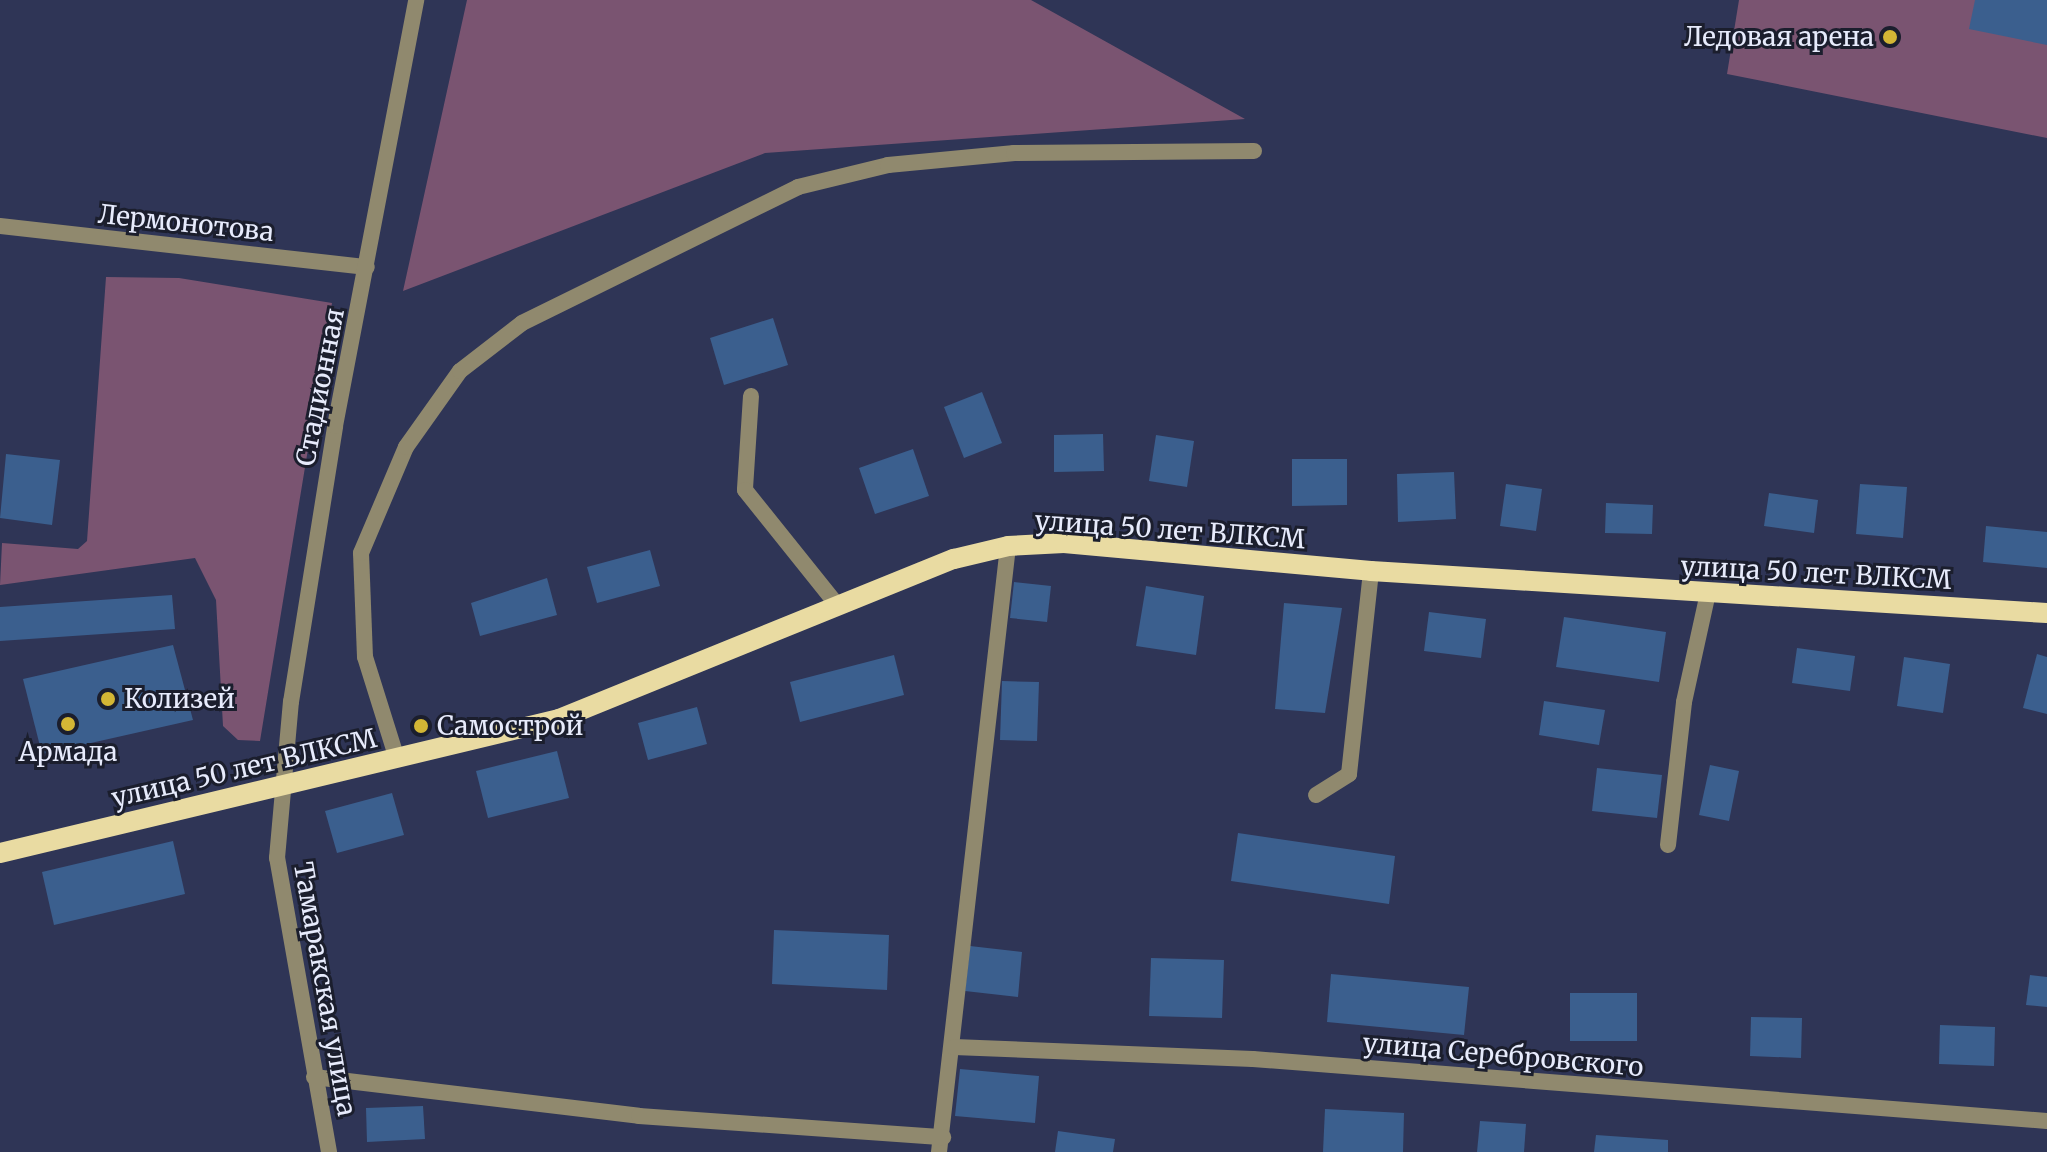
<!DOCTYPE html>
<html>
<head>
<meta charset="utf-8">
<style>
  body { margin:0 }
  #map { position:relative; width:2047px; height:1152px; overflow:hidden; background:#2f3556; font-family:Merriweather,serif }
  div>[style] { position:absolute }
  .green>* { inset:0; background:#7a5471 }
  .building>* { inset:0; background:#3b5f8e }
  .service>* { height:16px; margin:-8px; padding:0 8px; transform-origin:8px; border-radius:8px; background:#90896e }
  .minor>* { height:16px; margin:-8px; padding:0 8px; transform-origin:8px; border-radius:8px; background:#90896e }
  .primary>* { height:20px; margin:-10px; padding:0 10px; transform-origin:10px; border-radius:10px; background:#e9dba2 }
  .dots>* { width:22px; height:22px; translate:-50% -50%; box-sizing:border-box; border:4px solid #1b1e2d; border-radius:50% }
  span { translate:-50% -50%; white-space:nowrap; text-align:center; line-height:1.15; -webkit-text-stroke:6px #1b1e2d; paint-order:stroke }
  .poi-label { font-size:26px; color:#e7ebfc }
  .right { translate:-100% -50%; text-align:right }
  .left { translate:0 -50%; text-align:left }
  .street-label { font-size:26px; color:#e7ebfc }
</style>
</head>
<body>
<div id="map">
  <div class="green">
    <div style="clip-path:polygon(467px 0,1031px 0,1245px 119px,765px 153px,403px 291px)"></div>
    <div style="clip-path:polygon(1739px 0,2047px 0,2047px 138px,1727px 74px)"></div>
    <div style="clip-path:polygon(106px 277px,179px 278px,332px 303px,260px 741px,238px 740px,223px 726px,216px 600px,195px 558px,0 585px,2px 543px,78px 549px,87px 541px)"></div>
  </div>
  <div class="building">
    <div style="clip-path:polygon(1975px 0,2047px 0,2047px 45px,1969px 29px)"></div>
    <div style="clip-path:polygon(773px 318px,788px 365px,724px 385px,710px 338px)"></div>
    <div style="clip-path:polygon(982px 392px,1002px 443px,964px 458px,944px 407px)"></div>
    <div style="clip-path:polygon(1103px 434px,1104px 471px,1054px 472px,1054px 435px)"></div>
    <div style="clip-path:polygon(1156px 435px,1194px 441px,1187px 487px,1149px 481px)"></div>
    <div style="clip-path:polygon(913px 449px,929px 496px,875px 514px,859px 468px)"></div>
    <div style="clip-path:polygon(6px 454px,60px 460px,52px 525px,0 518px)"></div>
    <div style="clip-path:polygon(1292px 459px,1347px 459px,1347px 505px,1292px 506px)"></div>
    <div style="clip-path:polygon(1454px 472px,1456px 519px,1398px 522px,1397px 474px)"></div>
    <div style="clip-path:polygon(1506px 484px,1542px 489px,1536px 531px,1500px 526px)"></div>
    <div style="clip-path:polygon(1860px 484px,1907px 487px,1903px 538px,1856px 534px)"></div>
    <div style="clip-path:polygon(1769px 493px,1818px 500px,1814px 533px,1764px 526px)"></div>
    <div style="clip-path:polygon(1606px 503px,1653px 505px,1652px 534px,1605px 533px)"></div>
    <div style="clip-path:polygon(1986px 526px,2047px 532px,2047px 568px,1983px 562px)"></div>
    <div style="clip-path:polygon(650px 550px,660px 586px,597px 603px,587px 567px)"></div>
    <div style="clip-path:polygon(547px 578px,557px 615px,480px 636px,471px 603px)"></div>
    <div style="clip-path:polygon(1014px 582px,1051px 586px,1047px 622px,1010px 618px)"></div>
    <div style="clip-path:polygon(1146px 586px,1204px 596px,1196px 655px,1136px 646px)"></div>
    <div style="clip-path:polygon(172px 595px,175px 629px,0 641px,0 607px)"></div>
    <div style="clip-path:polygon(1284px 603px,1342px 608px,1325px 713px,1275px 709px)"></div>
    <div style="clip-path:polygon(1429px 612px,1486px 619px,1481px 658px,1424px 651px)"></div>
    <div style="clip-path:polygon(1564px 617px,1666px 632px,1659px 682px,1556px 667px)"></div>
    <div style="clip-path:polygon(173px 645px,193px 720px,42px 754px,23px 679px)"></div>
    <div style="clip-path:polygon(1797px 648px,1855px 656px,1850px 691px,1792px 683px)"></div>
    <div style="clip-path:polygon(2037px 654px,2047px 657px,2047px 714px,2023px 708px)"></div>
    <div style="clip-path:polygon(894px 655px,904px 695px,800px 722px,790px 682px)"></div>
    <div style="clip-path:polygon(1904px 657px,1950px 664px,1943px 713px,1897px 706px)"></div>
    <div style="clip-path:polygon(1002px 681px,1039px 682px,1037px 741px,1000px 740px)"></div>
    <div style="clip-path:polygon(1544px 701px,1605px 710px,1599px 745px,1539px 735px)"></div>
    <div style="clip-path:polygon(697px 707px,707px 744px,648px 760px,638px 723px)"></div>
    <div style="clip-path:polygon(557px 751px,569px 798px,488px 818px,476px 771px)"></div>
    <div style="clip-path:polygon(1710px 765px,1739px 771px,1729px 821px,1699px 815px)"></div>
    <div style="clip-path:polygon(1597px 768px,1662px 775px,1657px 818px,1592px 811px)"></div>
    <div style="clip-path:polygon(392px 793px,404px 835px,337px 853px,325px 811px)"></div>
    <div style="clip-path:polygon(1238px 833px,1395px 856px,1389px 904px,1231px 881px)"></div>
    <div style="clip-path:polygon(173px 841px,185px 894px,54px 925px,42px 872px)"></div>
    <div style="clip-path:polygon(774px 930px,889px 935px,887px 990px,772px 984px)"></div>
    <div style="clip-path:polygon(970px 946px,1022px 952px,1018px 997px,965px 991px)"></div>
    <div style="clip-path:polygon(1151px 958px,1224px 960px,1222px 1018px,1149px 1016px)"></div>
    <div style="clip-path:polygon(1331px 974px,1469px 987px,1464px 1035px,1327px 1022px)"></div>
    <div style="clip-path:polygon(2030px 975px,2047px 977px,2047px 1007px,2026px 1005px)"></div>
    <div style="clip-path:polygon(1570px 993px,1637px 993px,1637px 1041px,1570px 1041px)"></div>
    <div style="clip-path:polygon(1751px 1017px,1802px 1018px,1801px 1058px,1750px 1056px)"></div>
    <div style="clip-path:polygon(1940px 1025px,1995px 1027px,1994px 1066px,1939px 1064px)"></div>
    <div style="clip-path:polygon(960px 1069px,1039px 1076px,1035px 1123px,955px 1116px)"></div>
    <div style="clip-path:polygon(423px 1106px,425px 1139px,367px 1142px,366px 1108px)"></div>
    <div style="clip-path:polygon(1325px 1109px,1404px 1113px,1403px 1152px,1323px 1152px)"></div>
    <div style="clip-path:polygon(1480px 1121px,1526px 1124px,1524px 1152px,1477px 1152px)"></div>
    <div style="clip-path:polygon(1058px 1131px,1115px 1139px,1113px 1152px,1055px 1152px)"></div>
    <div style="clip-path:polygon(1596px 1135px,1668px 1140px,1668px 1152px,1594px 1152px)"></div>
  </div>
  <div class="service">
    <div style="left:751px;top:396px;width:94px;rotate:93.7deg"></div>
    <div style="left:745px;top:490px;width:149px;rotate:51.3deg"></div>
    <div style="left:397px;top:759px;width:107px;rotate:-107.4deg"></div>
    <div style="left:365px;top:657px;width:104px;rotate:-92.2deg"></div>
    <div style="left:361px;top:553px;width:115px;rotate:-67deg"></div>
    <div style="left:406px;top:447px;width:93px;rotate:-54.6deg"></div>
    <div style="left:460px;top:371px;width:78px;rotate:-37.7deg"></div>
    <div style="left:522px;top:323px;width:308px;rotate:-26.2deg"></div>
    <div style="left:798px;top:187px;width:93px;rotate:-13.7deg"></div>
    <div style="left:888px;top:165px;width:127px;rotate:-5.4deg"></div>
    <div style="left:1014px;top:153px;width:240px;rotate:-0.5deg"></div>
    <div style="left:1316px;top:795px;width:39px;rotate:-32deg"></div>
    <div style="left:1349px;top:774px;width:204px;rotate:-83.8deg"></div>
    <div style="left:1668px;top:845px;width:144px;rotate:-83.6deg"></div>
    <div style="left:1684px;top:702px;width:112px;rotate:-77.6deg"></div>
    <div style="left:939px;top:1152px;width:610px;rotate:-83.5deg"></div>
  </div>
  <div class="minor">
    <div style="left:0;top:226px;width:369px;rotate:6.4deg"></div>
    <div style="left:954px;top:1047px;width:299px;rotate:2.3deg"></div>
    <div style="left:1253px;top:1059px;width:796px;rotate:4.46deg"></div>
    <div style="left:314px;top:1077px;width:327px;rotate:6.8deg"></div>
    <div style="left:639px;top:1116px;width:305px;rotate:4deg"></div>
    <div style="left:329px;top:1152px;width:299px;rotate:-100deg"></div>
    <div style="left:277px;top:858px;width:157px;rotate:-84.9deg"></div>
    <div style="left:291px;top:702px;width:279px;rotate:-80.9deg"></div>
    <div style="left:335px;top:426px;width:434px;rotate:-79.2deg"></div>
  </div>
  <div class="primary">
    <div style="left:0;top:853px;width:575px;rotate:-13.48deg"></div>
    <div style="left:559px;top:719px;width:426px;rotate:-22.1deg"></div>
    <div style="left:954px;top:559px;width:56px;rotate:-13.5deg"></div>
    <div style="left:1008px;top:546px;width:56px;rotate:-3.1deg"></div>
    <div style="left:1064px;top:543px;width:308px;rotate:5.2deg"></div>
    <div style="left:1371px;top:571px;width:677px;rotate:3.56deg"></div>
  </div>
  <div class="dots">
    <div style="left:1890px;top:37px;background:#d3b635"></div>
    <div style="left:108px;top:699px;background:#d3b635"></div>
    <div style="left:68px;top:724px;background:#d3b635"></div>
    <div style="left:421px;top:726px;background:#d3b635"></div>
  </div>
  <div class="poi-label">
    <span class="right" style="left:1874px;top:37px">Ледовая арена</span>
    <span class="left" style="left:124px;top:699px">Колизей</span>
    <span class="left" style="left:437px;top:726px">Самострой</span>
    <span style="left:68px;top:752px">Армада</span>
  </div>
  <div class="street-label">
    <span style="left:186px;top:223px;rotate:6deg">Лермонотова</span>
    <span style="left:320px;top:387px;rotate:-79deg">Стадионная</span>
    <span style="left:1170px;top:530px;rotate:4deg">улица 50 лет ВЛКСМ</span>
    <span style="left:1816px;top:573px;rotate:3deg">улица 50 лет ВЛКСМ</span>
    <span style="left:244px;top:768px;rotate:-13deg">улица 50 лет ВЛКСМ</span>
    <span style="left:325px;top:989px;rotate:80deg">Тамаракская улица</span>
    <span style="left:1503px;top:1055px;rotate:5deg">улица Серебровского</span>
  </div>
</div>
</body>
</html>
